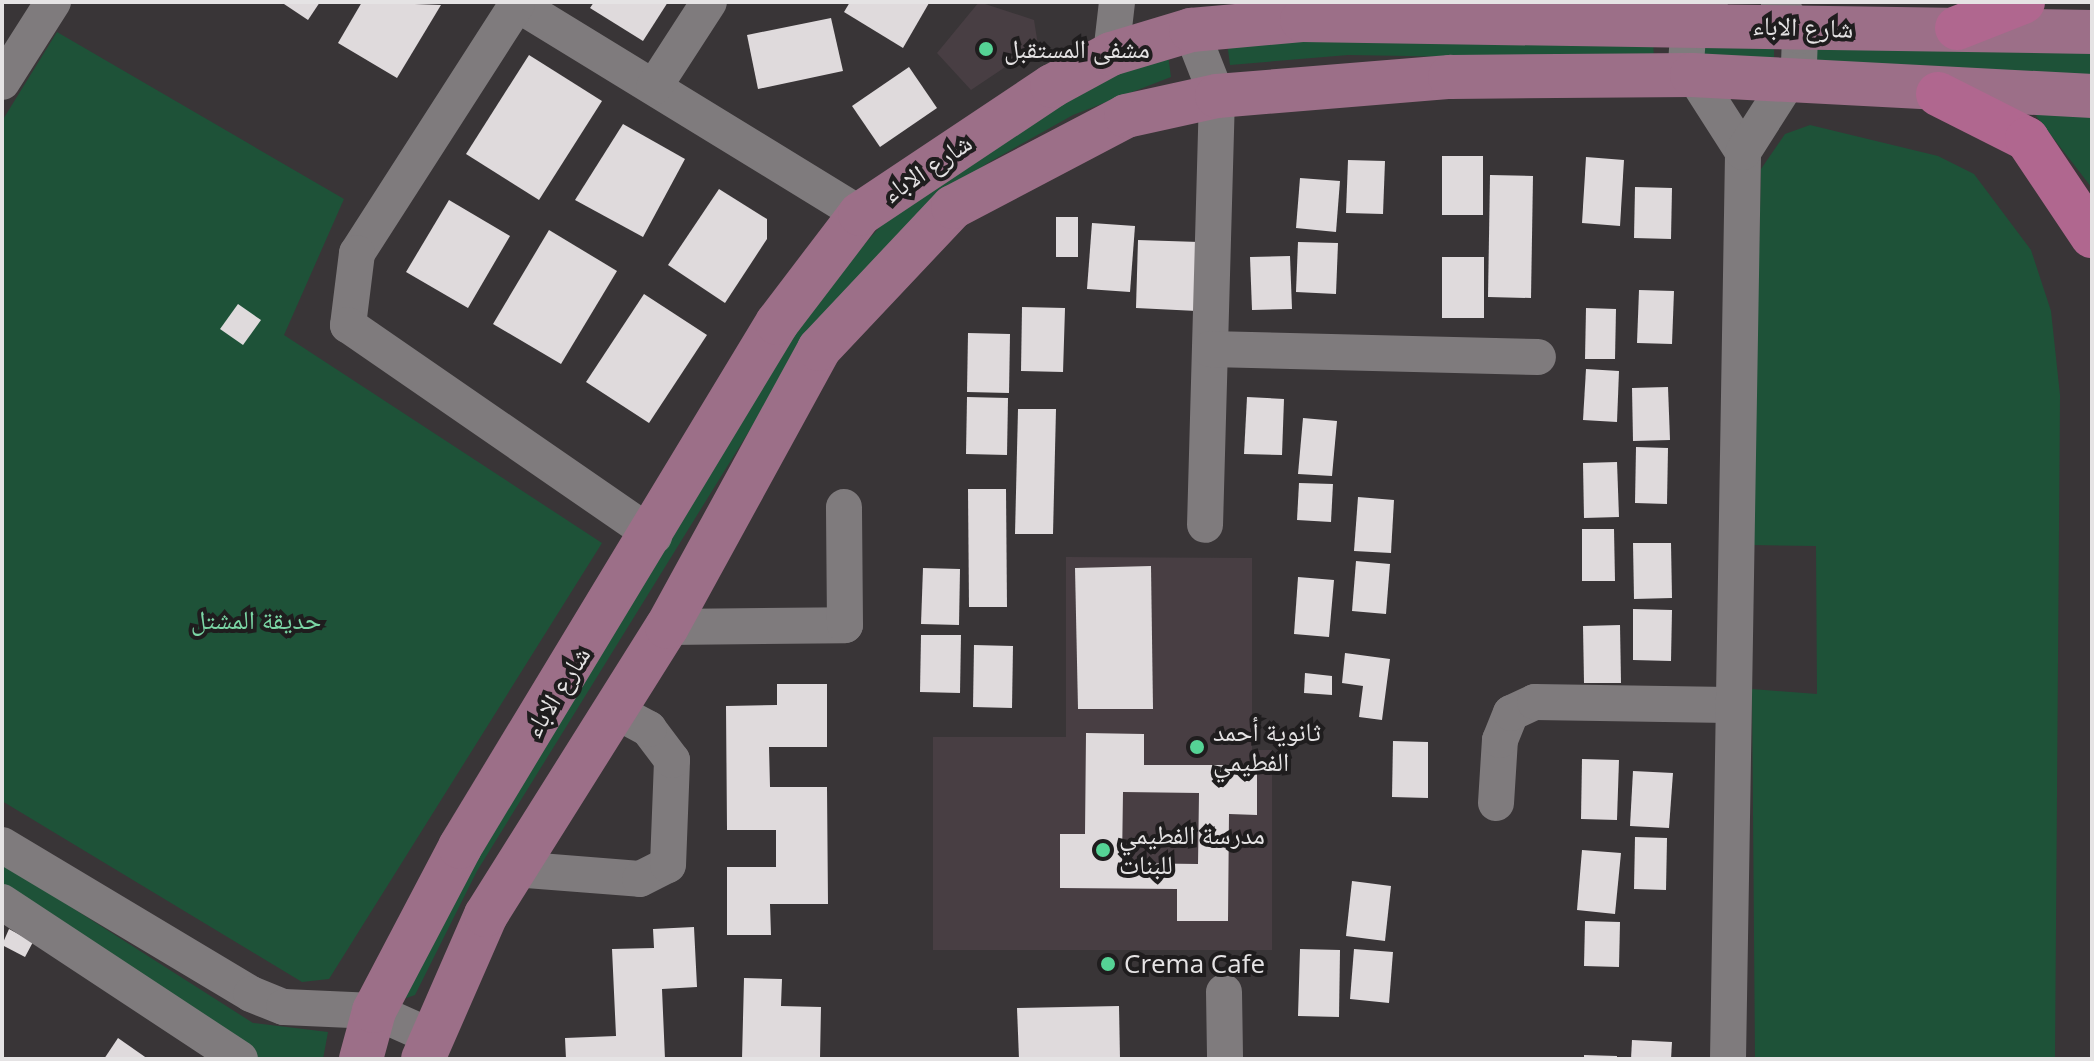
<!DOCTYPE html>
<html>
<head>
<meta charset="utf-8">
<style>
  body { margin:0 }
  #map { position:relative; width:2094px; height:1061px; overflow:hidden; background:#393537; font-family:"Open Sans","Noto Naskh Arabic",sans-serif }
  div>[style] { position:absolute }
  .built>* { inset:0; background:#483e43 }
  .green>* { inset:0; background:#1e5238 }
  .building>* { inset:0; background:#dfdadc }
  .minor>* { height:36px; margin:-18px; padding:0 18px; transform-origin:18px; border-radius:18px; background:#7f7b7d }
  .major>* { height:44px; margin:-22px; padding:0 22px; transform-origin:22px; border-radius:22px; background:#9c6f88 }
  .highway>* { height:44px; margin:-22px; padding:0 22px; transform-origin:22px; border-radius:22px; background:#b0678f }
  .dots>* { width:22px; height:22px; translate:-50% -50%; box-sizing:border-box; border:4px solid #1f1d1e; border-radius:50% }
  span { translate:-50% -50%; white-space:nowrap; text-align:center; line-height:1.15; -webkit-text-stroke:8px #1f1d1e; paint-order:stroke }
  .street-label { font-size:26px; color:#e5e3e4 }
  .poi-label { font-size:26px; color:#e5e3e4 }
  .left { translate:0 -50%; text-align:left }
  .park-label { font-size:26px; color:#7bd6a5 }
  .frame { position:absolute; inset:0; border:4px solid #e5e3e4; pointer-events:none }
</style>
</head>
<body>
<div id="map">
  <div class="built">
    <div style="clip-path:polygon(979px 2px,1034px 20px,1038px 45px,971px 90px,937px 53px)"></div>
    <div style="clip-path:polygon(1066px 557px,1252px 558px,1252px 750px,1272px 750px,1272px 950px,933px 950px,933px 737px,1066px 737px)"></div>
  </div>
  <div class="green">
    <div style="clip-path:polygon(57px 32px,344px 199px,284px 335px,602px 543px,329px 979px,302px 982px,2px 801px,2px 121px)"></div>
    <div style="clip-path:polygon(1653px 40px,1654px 60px,1348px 55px,1230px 65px,1227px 42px)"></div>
    <div style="clip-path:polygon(1694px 42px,1774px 43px,1774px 68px,1694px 67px)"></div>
    <div style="clip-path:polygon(1816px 43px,2092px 48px,2092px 75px,1818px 69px)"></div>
    <div style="clip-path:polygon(1168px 55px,1171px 77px,1073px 115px,986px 164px,906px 229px,806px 339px,477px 871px,415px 995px,398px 1001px,399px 980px,789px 330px,892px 213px,1065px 95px)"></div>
    <div style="clip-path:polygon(2033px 112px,2092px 112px,2092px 188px)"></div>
    <div style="clip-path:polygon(1810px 125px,1938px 156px,1974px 174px,2031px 250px,2051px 311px,2060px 395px,2055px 1059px,1755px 1059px,1752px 689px,1817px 694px,1816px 546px,1752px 545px,1761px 169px,1785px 134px)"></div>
    <div style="clip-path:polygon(2px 863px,253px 1023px,328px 1032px,323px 1059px,254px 1059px,2px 892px)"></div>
  </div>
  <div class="building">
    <div style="clip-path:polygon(281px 2px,320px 2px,308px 20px)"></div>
    <div style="clip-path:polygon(362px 2px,441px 5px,397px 78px,338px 43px)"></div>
    <div style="clip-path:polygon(594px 2px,668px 2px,643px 41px,590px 8px)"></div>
    <div style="clip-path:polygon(850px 2px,927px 2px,929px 3px,903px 48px,844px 12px)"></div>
    <div style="clip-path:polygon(831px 18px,843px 71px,758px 89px,747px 35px)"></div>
    <div style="clip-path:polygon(529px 55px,602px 101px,539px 200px,466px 154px)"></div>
    <div style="clip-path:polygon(909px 67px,937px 108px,880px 147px,852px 106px)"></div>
    <div style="clip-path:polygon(623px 124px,685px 159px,643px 237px,575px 200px)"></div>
    <div style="clip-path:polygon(1442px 156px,1483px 156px,1483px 215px,1442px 215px)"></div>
    <div style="clip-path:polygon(1586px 157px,1624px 160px,1620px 226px,1582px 223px)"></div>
    <div style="clip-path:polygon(1348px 160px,1385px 161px,1383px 214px,1346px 213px)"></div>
    <div style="clip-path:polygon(1490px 175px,1533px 176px,1531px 298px,1488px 297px)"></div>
    <div style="clip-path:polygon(1300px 178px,1340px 181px,1336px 232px,1296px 228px)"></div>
    <div style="clip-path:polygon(1635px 187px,1672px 188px,1671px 239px,1634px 238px)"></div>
    <div style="clip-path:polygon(719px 189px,767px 219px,767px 239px,725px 303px,668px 265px)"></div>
    <div style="clip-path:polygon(449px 200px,510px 236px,468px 308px,406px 272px)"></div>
    <div style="clip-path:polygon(1056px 217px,1078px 217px,1078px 257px,1056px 257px)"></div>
    <div style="clip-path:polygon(1092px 223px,1135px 226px,1130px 292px,1087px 289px)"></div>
    <div style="clip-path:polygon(549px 230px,617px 271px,561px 364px,493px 324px)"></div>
    <div style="clip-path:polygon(1138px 240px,1199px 242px,1197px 311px,1136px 308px)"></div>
    <div style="clip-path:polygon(1298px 242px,1338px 243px,1336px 294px,1296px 292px)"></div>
    <div style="clip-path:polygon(1290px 256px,1292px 309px,1252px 310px,1250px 257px)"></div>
    <div style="clip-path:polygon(1442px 257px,1484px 257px,1484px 318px,1442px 318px)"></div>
    <div style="clip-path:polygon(1639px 290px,1674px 291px,1672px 344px,1637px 343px)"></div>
    <div style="clip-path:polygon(644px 294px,707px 335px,649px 423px,586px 382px)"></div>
    <div style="clip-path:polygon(238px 304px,261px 320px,243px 345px,220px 329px)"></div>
    <div style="clip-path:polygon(1022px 307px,1065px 308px,1063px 372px,1021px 371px)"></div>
    <div style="clip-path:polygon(1586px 308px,1616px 309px,1615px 359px,1585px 359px)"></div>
    <div style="clip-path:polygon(968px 333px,1010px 334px,1009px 393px,967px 392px)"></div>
    <div style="clip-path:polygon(1586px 369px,1619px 371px,1617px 422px,1583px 420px)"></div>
    <div style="clip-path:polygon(1668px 387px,1670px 440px,1633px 441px,1632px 388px)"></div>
    <div style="clip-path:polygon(967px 397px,1008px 398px,1007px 455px,966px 454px)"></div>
    <div style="clip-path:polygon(1247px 397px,1284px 399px,1282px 455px,1244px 454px)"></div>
    <div style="clip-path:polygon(1018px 409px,1056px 409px,1053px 534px,1015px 534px)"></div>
    <div style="clip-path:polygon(1303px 418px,1337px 421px,1332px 476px,1298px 474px)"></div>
    <div style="clip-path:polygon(1636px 447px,1668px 448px,1667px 504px,1635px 503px)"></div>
    <div style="clip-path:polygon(1617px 462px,1619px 517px,1584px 518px,1583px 463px)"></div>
    <div style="clip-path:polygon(1299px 483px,1333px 484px,1331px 522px,1297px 520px)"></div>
    <div style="clip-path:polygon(968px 489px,1006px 489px,1007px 607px,969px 607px)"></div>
    <div style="clip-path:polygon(1358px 497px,1394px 500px,1391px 553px,1354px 551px)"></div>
    <div style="clip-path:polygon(1582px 529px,1614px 529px,1615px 581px,1582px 581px)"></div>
    <div style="clip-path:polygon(1633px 543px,1671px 543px,1672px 598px,1634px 599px)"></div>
    <div style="clip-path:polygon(1356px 561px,1390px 564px,1386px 614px,1352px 611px)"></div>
    <div style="clip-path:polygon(1151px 566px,1153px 709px,1078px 709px,1075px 568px)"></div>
    <div style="clip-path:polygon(923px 568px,960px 569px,959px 625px,921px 624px)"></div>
    <div style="clip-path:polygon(1298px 577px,1334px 580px,1329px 637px,1294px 634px)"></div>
    <div style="clip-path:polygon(1633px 609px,1672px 610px,1671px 661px,1633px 660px)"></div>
    <div style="clip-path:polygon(1620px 625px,1621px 683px,1584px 683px,1583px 626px)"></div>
    <div style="clip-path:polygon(921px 635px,961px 635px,960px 693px,920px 692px)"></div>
    <div style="clip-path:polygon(974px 645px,1013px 646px,1012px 708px,973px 707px)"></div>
    <div style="clip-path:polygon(1345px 653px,1390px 659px,1382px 720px,1359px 717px,1363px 686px,1342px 683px)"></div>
    <div style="clip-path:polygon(1305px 673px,1332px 676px,1332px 695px,1304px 693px)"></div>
    <div style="clip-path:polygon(777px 684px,827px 684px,827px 747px,769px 747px,770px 787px,827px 787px,828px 904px,770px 904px,771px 935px,727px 935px,727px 867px,776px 867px,776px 830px,727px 830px,726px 706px,777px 705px)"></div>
    <div style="clip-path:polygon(evenodd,1086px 733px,1144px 734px,1144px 765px,1257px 765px,1257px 815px,1229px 814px,1228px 921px,1177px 921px,1177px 889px,1060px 888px,1060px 834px,1085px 834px,1086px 733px,1123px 792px,1199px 793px,1198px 864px,1122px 863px,1123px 792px)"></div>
    <div style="clip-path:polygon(1393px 741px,1428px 742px,1428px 798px,1392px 797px)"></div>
    <div style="clip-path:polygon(1582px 759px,1619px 760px,1617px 820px,1581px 819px)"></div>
    <div style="clip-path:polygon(1633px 771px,1673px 773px,1669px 828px,1630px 826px)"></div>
    <div style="clip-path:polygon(1635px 837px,1667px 838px,1666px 890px,1634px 889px)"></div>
    <div style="clip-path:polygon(1582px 850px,1621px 853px,1615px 914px,1577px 910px)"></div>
    <div style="clip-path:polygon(1352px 881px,1391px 886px,1385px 941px,1346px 936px)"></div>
    <div style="clip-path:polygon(1585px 921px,1620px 922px,1619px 967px,1584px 966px)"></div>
    <div style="clip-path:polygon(694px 927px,697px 987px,662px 989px,665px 1059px,566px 1059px,565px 1038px,616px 1036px,612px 949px,654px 948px,653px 929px)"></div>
    <div style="clip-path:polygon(9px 929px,33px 942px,25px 957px,2px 945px)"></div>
    <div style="clip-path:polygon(1300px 949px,1340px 950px,1339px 1017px,1298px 1016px)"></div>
    <div style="clip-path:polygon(1354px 949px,1393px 952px,1389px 1003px,1350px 999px)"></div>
    <div style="clip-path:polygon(744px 978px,782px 979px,781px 1006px,821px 1007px,820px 1059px,742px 1059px)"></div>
    <div style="clip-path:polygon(1119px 1006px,1120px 1059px,1019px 1059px,1017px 1008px)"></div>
    <div style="clip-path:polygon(118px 1038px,148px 1059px,104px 1059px)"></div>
    <div style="clip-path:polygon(1632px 1040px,1672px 1042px,1671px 1059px,1631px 1059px)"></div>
    <div style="clip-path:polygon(1584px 1055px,1617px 1056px,1617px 1059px,1584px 1059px)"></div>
  </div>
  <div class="minor">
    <div style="left:514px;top:2px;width:406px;rotate:31.5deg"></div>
    <div style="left:1710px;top:2px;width:30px;rotate:135deg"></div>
    <div style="left:1689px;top:23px;width:40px;rotate:94.3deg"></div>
    <div style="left:1686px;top:63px;width:106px;rotate:57.4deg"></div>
    <div style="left:517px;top:4px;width:296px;rotate:122.7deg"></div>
    <div style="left:357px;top:253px;width:73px;rotate:97.1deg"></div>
    <div style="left:348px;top:325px;width:372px;rotate:34.6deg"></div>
    <div style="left:1191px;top:30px;width:71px;rotate:68.5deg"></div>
    <div style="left:1217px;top:96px;width:429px;rotate:91.6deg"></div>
    <div style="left:1111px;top:54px;width:52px;rotate:-83.4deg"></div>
    <div style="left:2px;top:82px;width:95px;rotate:-57.5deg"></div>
    <div style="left:654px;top:87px;width:101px;rotate:-57.1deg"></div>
    <div style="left:1210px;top:349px;width:328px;rotate:1.4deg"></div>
    <div style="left:667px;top:627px;width:178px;rotate:-0.6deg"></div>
    <div style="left:845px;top:625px;width:118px;rotate:-90.5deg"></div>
    <div style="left:1496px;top:803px;width:63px;rotate:-86.4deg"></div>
    <div style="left:1500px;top:740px;width:29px;rotate:-68deg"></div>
    <div style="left:1511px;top:713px;width:26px;rotate:-25deg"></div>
    <div style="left:1535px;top:702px;width:194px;rotate:0.9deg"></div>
    <div style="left:2px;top:845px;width:290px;rotate:30.9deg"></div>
    <div style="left:251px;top:994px;width:35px;rotate:22deg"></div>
    <div style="left:284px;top:1007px;width:90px;rotate:2.5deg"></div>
    <div style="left:374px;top:1011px;width:61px;rotate:24.1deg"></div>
    <div style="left:514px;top:869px;width:126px;rotate:4.5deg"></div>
    <div style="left:640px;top:879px;width:31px;rotate:-27deg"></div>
    <div style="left:668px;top:865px;width:105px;rotate:-87.8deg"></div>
    <div style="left:672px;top:760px;width:39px;rotate:-127deg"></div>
    <div style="left:649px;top:729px;width:38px;rotate:-152deg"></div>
    <div style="left:2px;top:902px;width:285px;rotate:33.4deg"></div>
    <div style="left:1224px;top:992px;width:67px;rotate:89.1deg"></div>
    <div style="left:1728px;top:1059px;width:907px;rotate:-89.05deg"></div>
    <div style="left:1743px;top:152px;width:104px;rotate:-57.5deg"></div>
    <div style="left:1799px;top:64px;width:28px;rotate:-88deg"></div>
    <div style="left:1800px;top:36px;width:40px;rotate:-122deg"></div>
  </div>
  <div class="major">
    <div style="left:361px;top:1059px;width:50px;rotate:-74.8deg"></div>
    <div style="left:374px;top:1011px;width:185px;rotate:-62.3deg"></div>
    <div style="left:460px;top:847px;width:612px;rotate:-58.83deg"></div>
    <div style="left:777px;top:323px;width:137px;rotate:-52.7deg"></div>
    <div style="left:860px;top:214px;width:231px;rotate:-33.7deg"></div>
    <div style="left:1052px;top:86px;width:67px;rotate:-28.5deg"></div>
    <div style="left:1111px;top:54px;width:84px;rotate:-16.7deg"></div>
    <div style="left:1191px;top:30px;width:111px;rotate:-5.1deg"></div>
    <div style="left:1302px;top:20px;width:790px;rotate:0.87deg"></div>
    <div style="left:423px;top:1059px;width:157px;rotate:-66.4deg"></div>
    <div style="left:486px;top:915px;width:340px;rotate:-57.9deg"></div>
    <div style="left:667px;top:627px;width:317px;rotate:-61.3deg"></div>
    <div style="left:819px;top:349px;width:195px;rotate:-46.7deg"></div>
    <div style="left:953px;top:207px;width:195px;rotate:-27.7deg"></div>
    <div style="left:1126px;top:116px;width:93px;rotate:-12.4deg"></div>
    <div style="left:1217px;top:96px;width:234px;rotate:-4.7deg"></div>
    <div style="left:1450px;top:77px;width:242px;rotate:-0.5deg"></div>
    <div style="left:1692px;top:75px;width:401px;rotate:3deg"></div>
  </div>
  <div class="highway">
    <div style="left:1957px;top:28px;width:71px;rotate:-21.5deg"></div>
    <div style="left:1938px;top:94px;width:100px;rotate:26.8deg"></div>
    <div style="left:2027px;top:139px;width:117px;rotate:56.2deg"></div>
  </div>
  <div class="dots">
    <div style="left:986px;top:49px;background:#55d395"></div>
    <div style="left:1197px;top:747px;background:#55d395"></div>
    <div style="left:1103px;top:850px;background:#55d395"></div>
    <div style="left:1108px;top:964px;background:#55d395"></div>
  </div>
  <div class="street-label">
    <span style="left:1803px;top:27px;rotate:2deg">شارع الاباء</span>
    <span style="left:927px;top:168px;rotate:-34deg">شارع الاباء</span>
    <span style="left:557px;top:692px;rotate:-58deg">شارع الاباء</span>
  </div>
  <div class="poi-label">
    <span class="left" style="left:1004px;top:49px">مشفى المستقبل</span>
    <span class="left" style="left:1213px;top:747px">ثانوية أحمد<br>الفطيمي</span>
    <span class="left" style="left:1119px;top:850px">مدرسة الفطيمي<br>للبنات</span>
    <span class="left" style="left:1124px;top:964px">Crema Cafe</span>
  </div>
  <div class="park-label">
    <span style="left:256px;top:620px">حديقة المشتل</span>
  </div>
  <div class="frame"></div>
</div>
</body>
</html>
